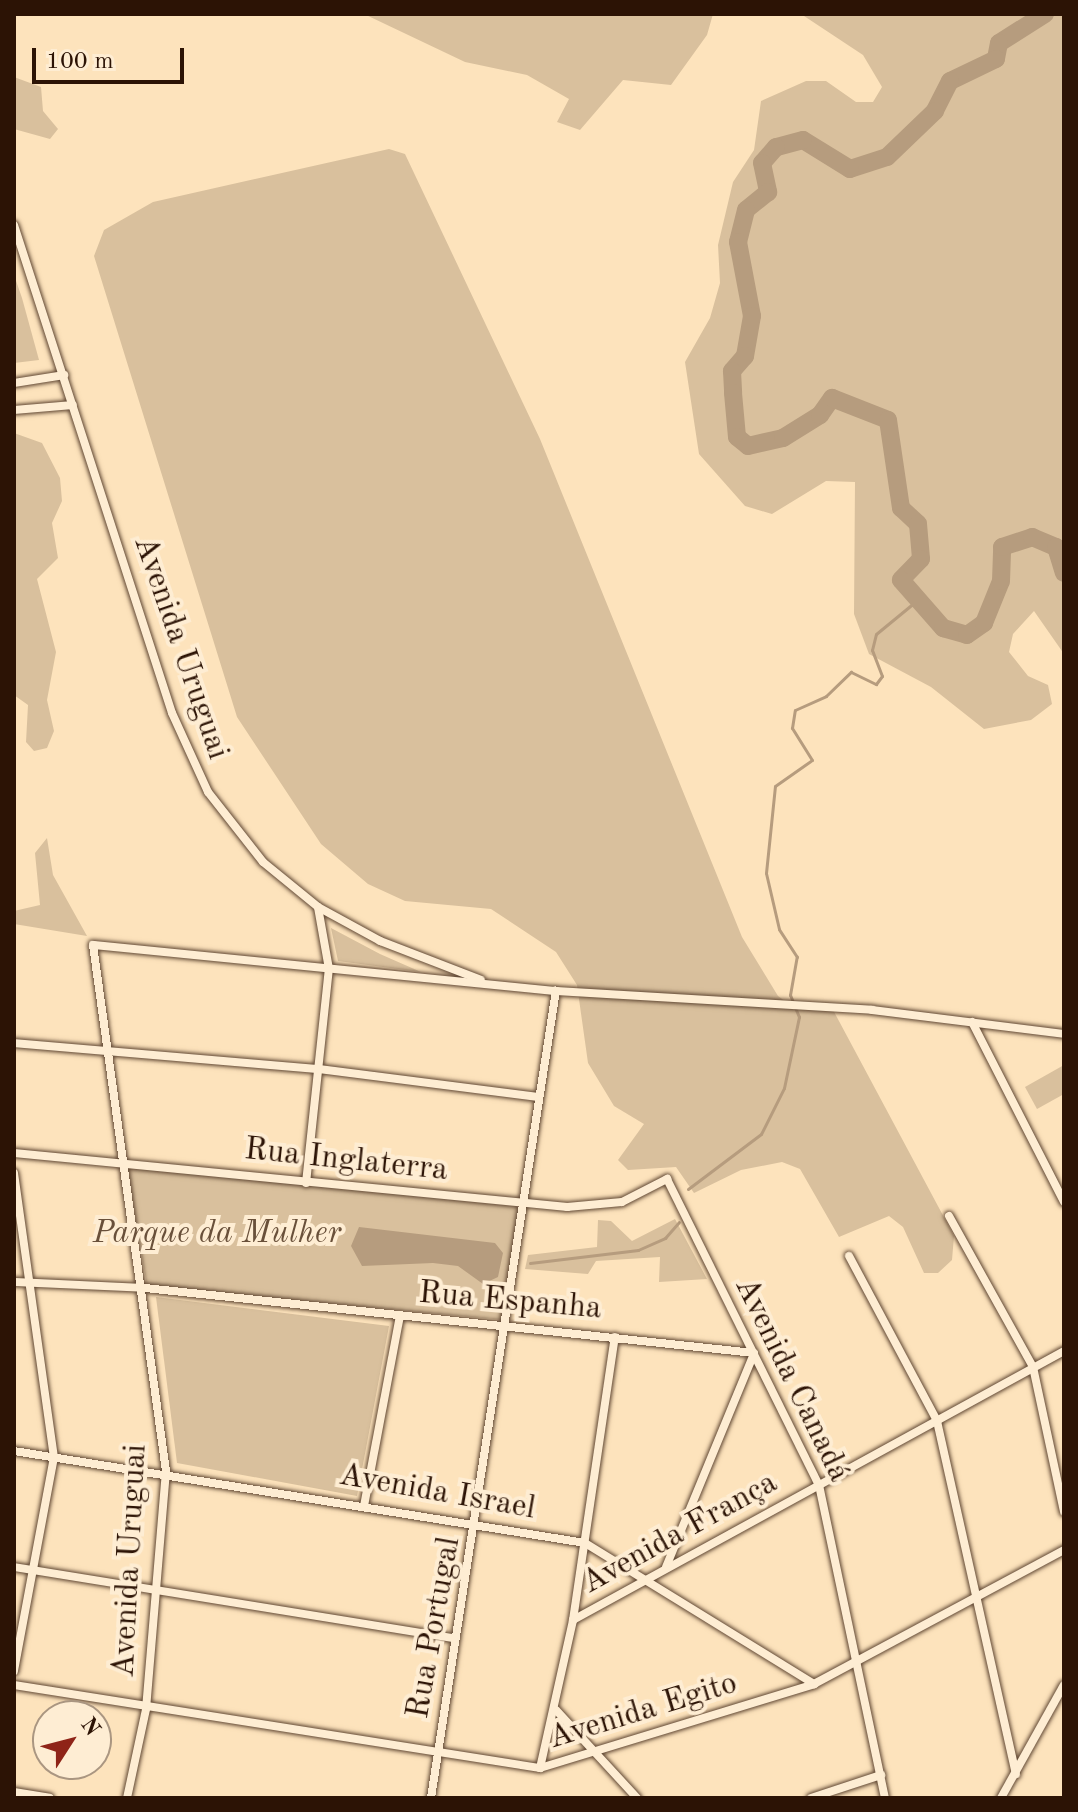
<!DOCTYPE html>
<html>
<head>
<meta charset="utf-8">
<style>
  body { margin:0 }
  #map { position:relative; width:1078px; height:1812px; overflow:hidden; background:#fde3bc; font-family:"Old Standard TT",serif }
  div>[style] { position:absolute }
  .green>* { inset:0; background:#d9c09d }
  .water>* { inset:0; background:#b69c7e }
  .stream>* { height:3px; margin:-1.5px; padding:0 1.5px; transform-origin:1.5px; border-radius:1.5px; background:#b69c7e }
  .river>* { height:18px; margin:-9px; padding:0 9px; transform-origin:9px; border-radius:9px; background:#b69c7e }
  .roads { filter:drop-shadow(0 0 2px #604733) drop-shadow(0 0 2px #604733) }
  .minor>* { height:8px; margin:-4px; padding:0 4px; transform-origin:4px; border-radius:4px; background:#feedd3 }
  span { translate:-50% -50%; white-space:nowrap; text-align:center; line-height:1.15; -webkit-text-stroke:8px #feedd3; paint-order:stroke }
  .street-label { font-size:32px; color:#2c1305 }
  .park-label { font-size:32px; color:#69503a; font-style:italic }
  .frame { position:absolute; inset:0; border:16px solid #2c1305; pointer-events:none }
  .north { position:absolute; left:32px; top:1700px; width:80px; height:80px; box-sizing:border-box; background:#feedd3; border:2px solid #aa9681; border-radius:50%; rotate:54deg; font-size:22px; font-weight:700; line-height:32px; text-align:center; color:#2c1305 }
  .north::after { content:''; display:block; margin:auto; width:28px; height:36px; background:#8f2418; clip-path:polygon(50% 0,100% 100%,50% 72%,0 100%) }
  .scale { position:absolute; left:32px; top:48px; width:152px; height:36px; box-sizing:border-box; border:4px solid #2c1305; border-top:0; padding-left:10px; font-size:24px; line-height:28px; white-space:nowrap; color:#2c1305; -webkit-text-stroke:6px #feedd3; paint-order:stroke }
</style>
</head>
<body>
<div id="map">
  <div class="green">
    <div style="clip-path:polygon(364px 14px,713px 14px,707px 35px,671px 85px,623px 80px,580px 130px,557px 122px,569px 99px,527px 75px,465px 62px)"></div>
    <div style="clip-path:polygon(801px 14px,1064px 14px,1064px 654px,1034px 611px,1013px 634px,1009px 652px,1028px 676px,1048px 685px,1052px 704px,1031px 720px,984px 729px,931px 687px,869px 654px,854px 614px,855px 482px,826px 481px,772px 514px,745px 506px,699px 454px,685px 362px,710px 318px,720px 283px,718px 245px,733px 182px,754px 150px,761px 101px,806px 81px,826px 81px,856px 102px,873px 102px,882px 87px,863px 55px)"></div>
    <div style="clip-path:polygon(14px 77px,41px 87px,43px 111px,58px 129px,50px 139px,14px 129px)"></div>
    <div style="clip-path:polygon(389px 149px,405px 154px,540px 439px,742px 937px,778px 996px,793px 1007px,832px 1008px,954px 1236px,952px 1260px,938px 1273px,924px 1273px,903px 1227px,889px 1216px,839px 1237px,800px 1169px,782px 1162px,741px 1170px,694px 1193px,676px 1167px,628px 1170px,618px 1160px,644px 1124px,614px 1106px,588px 1063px,577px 985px,556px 952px,491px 909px,405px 901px,368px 884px,321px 844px,237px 717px,94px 256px,104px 230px,153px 202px)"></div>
    <div style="clip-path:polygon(14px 275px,22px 298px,39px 360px,14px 363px)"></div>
    <div style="clip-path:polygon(14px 433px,42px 443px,60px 478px,62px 501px,52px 523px,58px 558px,37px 579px,56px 652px,47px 700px,54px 731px,47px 748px,34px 751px,26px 742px,28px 705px,14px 695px)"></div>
    <div style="clip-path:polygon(47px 838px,53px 875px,87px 936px,14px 924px,14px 911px,40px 905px,35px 853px)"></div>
    <div style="clip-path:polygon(331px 928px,380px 954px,421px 972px,338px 961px)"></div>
    <div style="clip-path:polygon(1064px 1065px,1064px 1094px,1037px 1109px,1025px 1087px)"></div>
    <div style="clip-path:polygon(127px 1167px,522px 1207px,504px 1320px,147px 1286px)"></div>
    <div style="clip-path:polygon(675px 1219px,707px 1279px,659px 1282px,660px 1257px,596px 1261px,588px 1274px,525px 1269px,528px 1255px,597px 1247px,598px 1220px,611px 1221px,632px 1241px)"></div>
    <div style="clip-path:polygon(156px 1297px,389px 1326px,357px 1496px,177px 1463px)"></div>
  </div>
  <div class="water">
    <div style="clip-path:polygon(359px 1227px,495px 1243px,503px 1253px,498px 1277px,483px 1284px,458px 1266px,433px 1263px,362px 1266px,351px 1246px)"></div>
  </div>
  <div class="stream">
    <div style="left:688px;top:1189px;width:91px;rotate:-37deg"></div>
    <div style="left:761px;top:1134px;width:51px;rotate:-63.4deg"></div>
    <div style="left:784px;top:1088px;width:73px;rotate:-78.1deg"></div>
    <div style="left:799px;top:1017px;width:24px;rotate:-112deg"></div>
    <div style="left:790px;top:995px;width:39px;rotate:-80deg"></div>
    <div style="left:797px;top:957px;width:33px;rotate:-123deg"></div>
    <div style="left:779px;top:929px;width:57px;rotate:-103.1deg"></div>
    <div style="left:766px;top:873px;width:87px;rotate:-84.1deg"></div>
    <div style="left:775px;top:786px;width:45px;rotate:-35.1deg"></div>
    <div style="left:812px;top:760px;width:38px;rotate:-122deg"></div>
    <div style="left:792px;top:728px;width:18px;rotate:-81deg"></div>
    <div style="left:795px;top:710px;width:34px;rotate:-24deg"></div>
    <div style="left:826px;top:696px;width:35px;rotate:-44deg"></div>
    <div style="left:851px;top:672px;width:28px;rotate:26deg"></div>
    <div style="left:876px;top:684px;width:10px;rotate:-53deg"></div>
    <div style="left:882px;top:676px;width:28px;rotate:-111deg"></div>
    <div style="left:872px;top:650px;width:16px;rotate:-76deg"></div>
    <div style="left:876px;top:634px;width:50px;rotate:-39.4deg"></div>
    <div style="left:530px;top:1263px;width:109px;rotate:-6.9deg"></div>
    <div style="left:638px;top:1250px;width:30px;rotate:-24deg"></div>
    <div style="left:665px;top:1238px;width:21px;rotate:-49deg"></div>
  </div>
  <div class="river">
    <div style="left:1045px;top:14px;width:54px;rotate:147.8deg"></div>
    <div style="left:999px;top:43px;width:16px;rotate:101deg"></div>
    <div style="left:996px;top:59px;width:51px;rotate:154.4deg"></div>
    <div style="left:950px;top:81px;width:34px;rotate:117deg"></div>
    <div style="left:935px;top:111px;width:66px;rotate:136.2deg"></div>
    <div style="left:887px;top:157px;width:39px;rotate:162deg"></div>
    <div style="left:850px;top:169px;width:55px;rotate:-148.3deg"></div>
    <div style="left:803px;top:140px;width:28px;rotate:165deg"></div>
    <div style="left:776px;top:147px;width:21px;rotate:131deg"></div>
    <div style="left:762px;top:163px;width:30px;rotate:78deg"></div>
    <div style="left:768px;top:192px;width:28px;rotate:141deg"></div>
    <div style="left:746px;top:210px;width:33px;rotate:104deg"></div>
    <div style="left:738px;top:242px;width:75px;rotate:79.3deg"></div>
    <div style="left:752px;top:316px;width:41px;rotate:99.9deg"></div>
    <div style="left:745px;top:356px;width:20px;rotate:131deg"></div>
    <div style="left:732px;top:371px;width:22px;rotate:87deg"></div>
    <div style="left:733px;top:393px;width:44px;rotate:84.8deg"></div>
    <div style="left:737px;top:437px;width:14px;rotate:39deg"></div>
    <div style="left:748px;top:446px;width:36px;rotate:-13deg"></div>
    <div style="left:783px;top:438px;width:44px;rotate:-31.9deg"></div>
    <div style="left:820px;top:415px;width:21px;rotate:-55deg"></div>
    <div style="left:832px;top:398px;width:60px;rotate:21.4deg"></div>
    <div style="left:888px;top:420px;width:89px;rotate:81.6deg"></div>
    <div style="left:901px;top:508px;width:23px;rotate:43deg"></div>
    <div style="left:918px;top:524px;width:35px;rotate:85deg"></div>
    <div style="left:921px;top:559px;width:29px;rotate:134deg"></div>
    <div style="left:901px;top:580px;width:64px;rotate:48.8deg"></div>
    <div style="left:943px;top:628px;width:25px;rotate:16deg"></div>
    <div style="left:967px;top:635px;width:21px;rotate:-35deg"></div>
    <div style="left:984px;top:623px;width:45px;rotate:-68deg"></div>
    <div style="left:1001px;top:581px;width:34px;rotate:-88deg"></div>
    <div style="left:1002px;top:547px;width:32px;rotate:-18deg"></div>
    <div style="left:1032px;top:537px;width:26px;rotate:23deg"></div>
    <div style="left:1056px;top:547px;width:27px;rotate:73deg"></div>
  </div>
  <div class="roads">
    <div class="minor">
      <div style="left:14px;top:225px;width:513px;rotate:72.06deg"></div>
      <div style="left:172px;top:713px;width:87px;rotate:65.5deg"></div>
      <div style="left:208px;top:792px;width:89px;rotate:51.8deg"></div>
      <div style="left:263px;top:862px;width:71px;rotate:39.3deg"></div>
      <div style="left:318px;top:907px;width:71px;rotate:28.7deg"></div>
      <div style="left:380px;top:941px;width:108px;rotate:21.1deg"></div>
      <div style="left:14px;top:383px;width:51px;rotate:-9.1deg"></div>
      <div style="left:14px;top:410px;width:59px;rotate:-4.8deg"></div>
      <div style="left:972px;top:1022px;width:202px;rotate:62.9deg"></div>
      <div style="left:14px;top:1043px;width:306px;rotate:4.9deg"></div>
      <div style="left:319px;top:1069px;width:221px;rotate:7.3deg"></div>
      <div style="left:14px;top:1153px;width:556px;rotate:5.58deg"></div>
      <div style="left:567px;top:1207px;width:55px;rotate:-5.2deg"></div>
      <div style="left:622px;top:1202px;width:51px;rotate:-27.1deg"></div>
      <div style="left:667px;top:1179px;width:342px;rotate:63.6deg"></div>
      <div style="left:819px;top:1485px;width:320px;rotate:78.1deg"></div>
      <div style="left:14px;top:1173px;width:287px;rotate:82deg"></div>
      <div style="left:54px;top:1457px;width:218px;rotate:100.6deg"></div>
      <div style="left:306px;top:1183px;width:215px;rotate:-83.9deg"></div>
      <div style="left:329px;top:969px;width:63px;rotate:-100.1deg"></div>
      <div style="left:949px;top:1216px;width:173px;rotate:60.9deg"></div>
      <div style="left:1033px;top:1367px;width:148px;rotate:77.9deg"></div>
      <div style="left:849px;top:1256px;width:187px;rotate:61.9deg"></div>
      <div style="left:937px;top:1421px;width:362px;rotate:77.4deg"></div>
      <div style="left:14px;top:1282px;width:131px;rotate:2.6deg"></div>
      <div style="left:145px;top:1288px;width:612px;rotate:6.09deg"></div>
      <div style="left:14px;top:1451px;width:578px;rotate:9.15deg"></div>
      <div style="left:585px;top:1543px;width:269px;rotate:31.6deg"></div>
      <div style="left:364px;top:1506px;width:193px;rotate:-79.3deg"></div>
      <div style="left:14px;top:1567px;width:444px;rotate:9.2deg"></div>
      <div style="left:666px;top:1567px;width:231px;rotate:-67.6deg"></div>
      <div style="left:573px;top:1620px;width:560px;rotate:-28.72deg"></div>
      <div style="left:14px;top:1685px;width:533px;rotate:8.97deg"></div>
      <div style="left:540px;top:1768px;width:287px;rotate:-17deg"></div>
      <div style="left:814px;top:1684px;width:284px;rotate:-28.2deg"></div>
      <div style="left:556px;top:1710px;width:120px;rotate:47.4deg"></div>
      <div style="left:540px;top:1768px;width:152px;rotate:-77.4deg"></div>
      <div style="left:573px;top:1620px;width:286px;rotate:-81.6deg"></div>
      <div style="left:14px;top:1792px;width:36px;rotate:9deg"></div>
      <div style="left:127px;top:1798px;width:91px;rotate:-77.9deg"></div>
      <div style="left:146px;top:1709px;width:239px;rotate:-85.2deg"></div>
      <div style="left:166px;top:1471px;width:531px;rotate:-97.9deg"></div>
      <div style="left:93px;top:945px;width:465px;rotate:5.7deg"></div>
      <div style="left:556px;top:991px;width:317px;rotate:3.4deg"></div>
      <div style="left:872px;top:1010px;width:193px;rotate:7.1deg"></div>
      <div style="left:431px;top:1798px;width:817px;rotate:-81.2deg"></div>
      <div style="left:811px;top:1798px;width:74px;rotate:-18.2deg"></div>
      <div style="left:1001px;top:1798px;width:129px;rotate:-60.9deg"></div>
    </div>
  </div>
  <div class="street-label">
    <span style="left:180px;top:648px;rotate:71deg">Avenida Uruguai</span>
    <span style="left:346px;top:1161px;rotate:6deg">Rua Inglaterra</span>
    <span style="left:510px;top:1302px;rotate:5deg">Rua Espanha</span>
    <span style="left:791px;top:1380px;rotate:64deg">Avenida Canadá</span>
    <span style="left:437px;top:1493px;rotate:10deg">Avenida Israel</span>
    <span style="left:680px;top:1534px;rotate:-29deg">Avenida França</span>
    <span style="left:131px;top:1561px;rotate:-87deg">Avenida Uruguai</span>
    <span style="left:435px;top:1628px;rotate:-80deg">Rua Portugal</span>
    <span style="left:643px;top:1712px;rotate:-17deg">Avenida Egito</span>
  </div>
  <div class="park-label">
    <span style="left:217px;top:1234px">Parque da Mulher</span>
  </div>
  <div class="frame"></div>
  <div class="north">N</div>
  <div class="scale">100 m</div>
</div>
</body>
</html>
